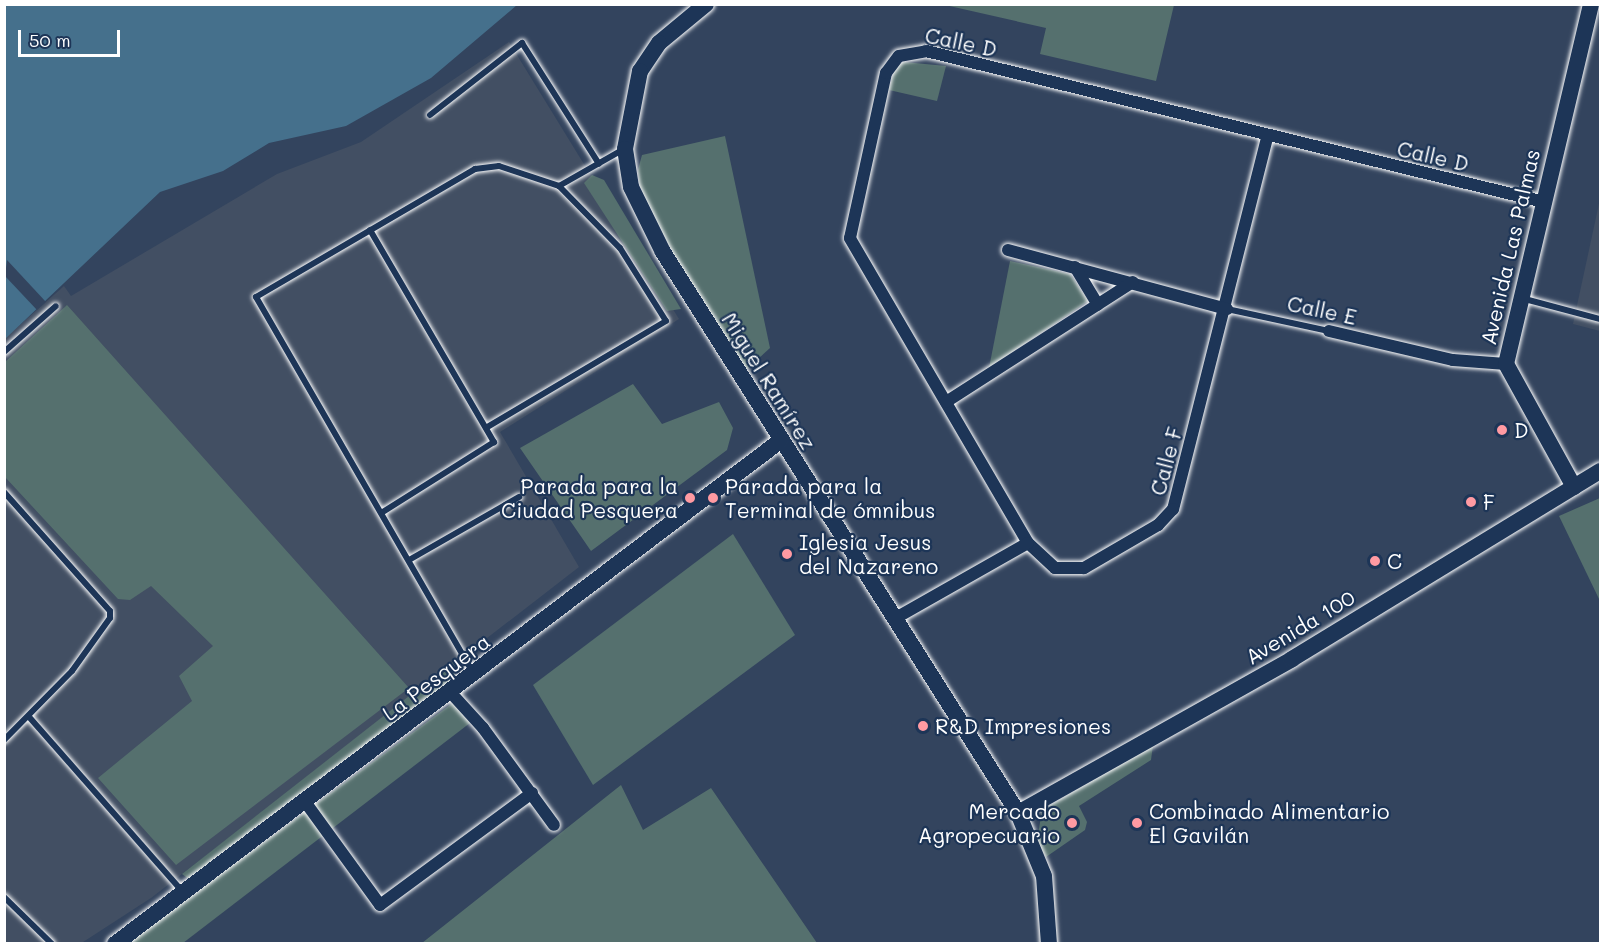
<!DOCTYPE html>
<html>
<head>
<meta charset="utf-8">
<style>
  body { margin:0 }
  #map { position:relative; width:1605px; height:948px; overflow:hidden; background:#33445e; font-family:Mali,sans-serif }
  div>[style] { position:absolute }
  .built>* { inset:0; background:#424f63 }
  .green>* { inset:0; background:#55706e }
  .water>* { inset:0; background:#45708c }
  .pier>* { inset:0; background:#33445e }
  .roads { filter:drop-shadow(0 0 2px #fff) drop-shadow(0 0 2px #fff) }
  .lane>* { height:6px; margin:-3px; padding:0 3px; transform-origin:3px; border-radius:3px; background:#1d3557 }
  .street>* { height:12px; margin:-6px; padding:0 6px; transform-origin:6px; border-radius:6px; background:#1d3557 }
  .secondary>* { height:16px; margin:-8px; padding:0 8px; transform-origin:8px; border-radius:8px; background:#1d3557 }
  .dots>* { width:16px; height:16px; translate:-50% -50%; box-sizing:border-box; border:3px solid #1d3557; border-radius:50% }
  span { translate:-50% -50%; white-space:nowrap; text-align:center; line-height:1.15; -webkit-text-stroke:4.5px #1d3557; paint-order:stroke }
  .street-label { font-size:21px; color:#fff }
  .poi-label { font-size:21px; color:#fff }
  .left { translate:0 -50%; text-align:left }
  .right { translate:-100% -50%; text-align:right }
  .frame { position:absolute; inset:0; border:6px solid #fff; pointer-events:none }
  .scale { position:absolute; left:18px; top:30px; width:102px; height:27px; box-sizing:border-box; border:3px solid #fff; border-top:0; padding-left:8px; font-size:18px; line-height:21px; white-space:nowrap; color:#fff; -webkit-text-stroke:4px #1d3557; paint-order:stroke }
</style>
</head>
<body>
<div id="map">
  <div class="built">
    <div style="clip-path:polygon(509px 42px,679px 319px,500px 432px,579px 567px,151px 898px,80px 944px,5px 943px,4px 339px,64px 286px,71px 296px,277px 174px,361px 142px)"></div>
    <div style="clip-path:polygon(1600px 199px,1600px 331px,1573px 324px)"></div>
  </div>
  <div class="green">
    <div style="clip-path:polygon(945px 5px,945px 4px,1174px 5px,1156px 81px,1040px 54px,1046px 28px)"></div>
    <div style="clip-path:polygon(904px 62px,946px 66px,937px 101px,889px 90px,895px 67px)"></div>
    <div style="clip-path:polygon(725px 136px,770px 348px,745px 371px,672px 252px,640px 189px,638px 170px,642px 155px)"></div>
    <div style="clip-path:polygon(592px 175px,604px 180px,681px 309px,667px 311px,584px 183px)"></div>
    <div style="clip-path:polygon(1010px 261px,1070px 274px,1088px 301px,989px 368px)"></div>
    <div style="clip-path:polygon(67px 305px,409px 688px,176px 865px,98px 778px,192px 701px,179px 676px,213px 646px,151px 586px,130px 600px,118px 599px,5px 477px,5px 362px)"></div>
    <div style="clip-path:polygon(633px 384px,662px 424px,719px 402px,733px 428px,727px 450px,591px 551px,520px 448px)"></div>
    <div style="clip-path:polygon(1600px 498px,1600px 601px,1559px 516px)"></div>
    <div style="clip-path:polygon(733px 534px,795px 635px,593px 785px,533px 685px)"></div>
    <div style="clip-path:polygon(455px 660px,455px 677px,190px 880px,182px 874px)"></div>
    <div style="clip-path:polygon(454px 702px,470px 723px,183px 943px,126px 944px)"></div>
    <div style="clip-path:polygon(1153px 745px,1151px 760px,1079px 806px,1087px 822px,1085px 830px,1046px 857px,1037px 841px,1042px 810px)"></div>
    <div style="clip-path:polygon(621px 785px,643px 830px,711px 788px,817px 943px,422px 943px)"></div>
  </div>
  <div class="water">
    <div style="clip-path:polygon(5px 5px,517px 5px,431px 78px,346px 126px,269px 143px,223px 171px,160px 192px,5px 339px)"></div>
  </div>
  <div class="pier">
    <div style="clip-path:polygon(7px 260px,46px 302px,37px 310px,5px 276px)"></div>
  </div>
  <div class="roads">
    <div class="lane">
      <div style="left:430px;top:115px;width:117px;rotate:-38deg"></div>
      <div style="left:522px;top:43px;width:143px;rotate:57.5deg"></div>
      <div style="left:559px;top:186px;width:75px;rotate:-29.6deg"></div>
      <div style="left:370px;top:230px;width:246px;rotate:59.7deg"></div>
      <div style="left:494px;top:442px;width:131px;rotate:147.8deg"></div>
      <div style="left:1521px;top:298px;width:82px;rotate:14.9deg"></div>
      <div style="left:1227px;top:309px;width:104px;rotate:12.2deg"></div>
      <div style="left:4px;top:352px;width:69px;rotate:-41.5deg"></div>
      <div style="left:4px;top:492px;width:159px;rotate:48.3deg"></div>
      <div style="left:110px;top:611px;width:7px;rotate:90deg"></div>
      <div style="left:110px;top:618px;width:65px;rotate:125.6deg"></div>
      <div style="left:72px;top:671px;width:97px;rotate:134.6deg"></div>
      <div style="left:409px;top:560px;width:127px;rotate:-29.8deg"></div>
      <div style="left:472px;top:671px;width:432px;rotate:-120deg"></div>
      <div style="left:256px;top:297px;width:254px;rotate:-30.3deg"></div>
      <div style="left:475px;top:169px;width:24px;rotate:-7deg"></div>
      <div style="left:499px;top:166px;width:63px;rotate:18.4deg"></div>
      <div style="left:559px;top:186px;width:87px;rotate:45.5deg"></div>
      <div style="left:620px;top:248px;width:86px;rotate:57.8deg"></div>
      <div style="left:666px;top:321px;width:209px;rotate:149.3deg"></div>
      <div style="left:30px;top:718px;width:230px;rotate:48.7deg"></div>
      <div style="left:4px;top:897px;width:67px;rotate:44.4deg"></div>
    </div>
    <div class="street">
      <div style="left:1267px;top:138px;width:383px;rotate:104.2deg"></div>
      <div style="left:1173px;top:509px;width:22px;rotate:133deg"></div>
      <div style="left:1158px;top:525px;width:86px;rotate:149.8deg"></div>
      <div style="left:1084px;top:568px;width:29px;rotate:180deg"></div>
      <div style="left:1055px;top:568px;width:37px;rotate:-137deg"></div>
      <div style="left:1028px;top:543px;width:353px;rotate:-120.3deg"></div>
      <div style="left:850px;top:238px;width:169px;rotate:-77.7deg"></div>
      <div style="left:886px;top:73px;width:21px;rotate:-53deg"></div>
      <div style="left:899px;top:56px;width:27px;rotate:-10deg"></div>
      <div style="left:926px;top:51px;width:636px;rotate:13.73deg"></div>
      <div style="left:1008px;top:250px;width:227px;rotate:15.1deg"></div>
      <div style="left:1075px;top:267px;width:44px;rotate:58.8deg"></div>
      <div style="left:1329px;top:331px;width:127px;rotate:13.2deg"></div>
      <div style="left:1453px;top:360px;width:53px;rotate:4.3deg"></div>
      <div style="left:946px;top:402px;width:222px;rotate:-32.7deg"></div>
      <div style="left:894px;top:619px;width:154px;rotate:-29.6deg"></div>
      <div style="left:452px;top:694px;width:46px;rotate:47.6deg"></div>
      <div style="left:483px;top:728px;width:120px;rotate:53.8deg"></div>
      <div style="left:306px;top:803px;width:126px;rotate:54deg"></div>
      <div style="left:380px;top:905px;width:189px;rotate:-36.4deg"></div>
    </div>
    <div class="secondary">
      <div style="left:706px;top:4px;width:61px;rotate:140.3deg"></div>
      <div style="left:659px;top:43px;width:34px;rotate:124deg"></div>
      <div style="left:640px;top:71px;width:79px;rotate:100.9deg"></div>
      <div style="left:625px;top:149px;width:38px;rotate:81deg"></div>
      <div style="left:631px;top:187px;width:72px;rotate:63.8deg"></div>
      <div style="left:663px;top:252px;width:664px;rotate:57.67deg"></div>
      <div style="left:1018px;top:813px;width:68px;rotate:67.6deg"></div>
      <div style="left:1044px;top:876px;width:68px;rotate:85.8deg"></div>
      <div style="left:1574px;top:487px;width:141px;rotate:-118.9deg"></div>
      <div style="left:1506px;top:364px;width:370px;rotate:-76.7deg"></div>
      <div style="left:1018px;top:813px;width:314px;rotate:-29.3deg"></div>
      <div style="left:1292px;top:659px;width:361px;rotate:-31.4deg"></div>
      <div style="left:115px;top:944px;width:834px;rotate:-37.1deg"></div>
    </div>
  </div>
  <div class="dots">
    <div style="left:1502px;top:430px;background:#ff9aa2"></div>
    <div style="left:690px;top:498px;background:#ff9aa2"></div>
    <div style="left:713px;top:498px;background:#ff9aa2"></div>
    <div style="left:1471px;top:502px;background:#ff9aa2"></div>
    <div style="left:787px;top:554px;background:#ff9aa2"></div>
    <div style="left:1375px;top:561px;background:#ff9aa2"></div>
    <div style="left:923px;top:726px;background:#ff9aa2"></div>
    <div style="left:1072px;top:823px;background:#ff9aa2"></div>
    <div style="left:1137px;top:823px;background:#ff9aa2"></div>
  </div>
  <div class="street-label">
    <span style="left:961px;top:42px;rotate:12deg">Calle D</span>
    <span style="left:1433px;top:156px;rotate:13deg">Calle D</span>
    <span style="left:1510px;top:247px;rotate:-77deg">Avenida Las Palmas</span>
    <span style="left:1322px;top:310px;rotate:12deg">Calle E</span>
    <span style="left:769px;top:381px;rotate:58deg">Miguel Ramírez</span>
    <span style="left:1166px;top:461px;rotate:-75deg">Calle F</span>
    <span style="left:1300px;top:627px;rotate:-31deg">Avenida 100</span>
    <span style="left:436px;top:677px;rotate:-37deg">La Pesquera</span>
  </div>
  <div class="poi-label">
    <span class="left" style="left:1514px;top:430px">D</span>
    <span class="right" style="left:678px;top:498px">Parada para la<br>Ciudad Pesquera</span>
    <span class="left" style="left:725px;top:498px">Parada para la<br>Terminal de ómnibus</span>
    <span class="left" style="left:1483px;top:502px">F</span>
    <span class="left" style="left:799px;top:554px">Iglesia Jesus<br>del Nazareno</span>
    <span class="left" style="left:1387px;top:561px">C</span>
    <span class="left" style="left:935px;top:726px">R&amp;D Impresiones</span>
    <span class="right" style="left:1060px;top:823px">Mercado<br>Agropecuario</span>
    <span class="left" style="left:1149px;top:823px">Combinado Alimentario<br>El Gavilán</span>
  </div>
  <div class="frame"></div>
  <div class="scale">50 m</div>
</div>
</body>
</html>
